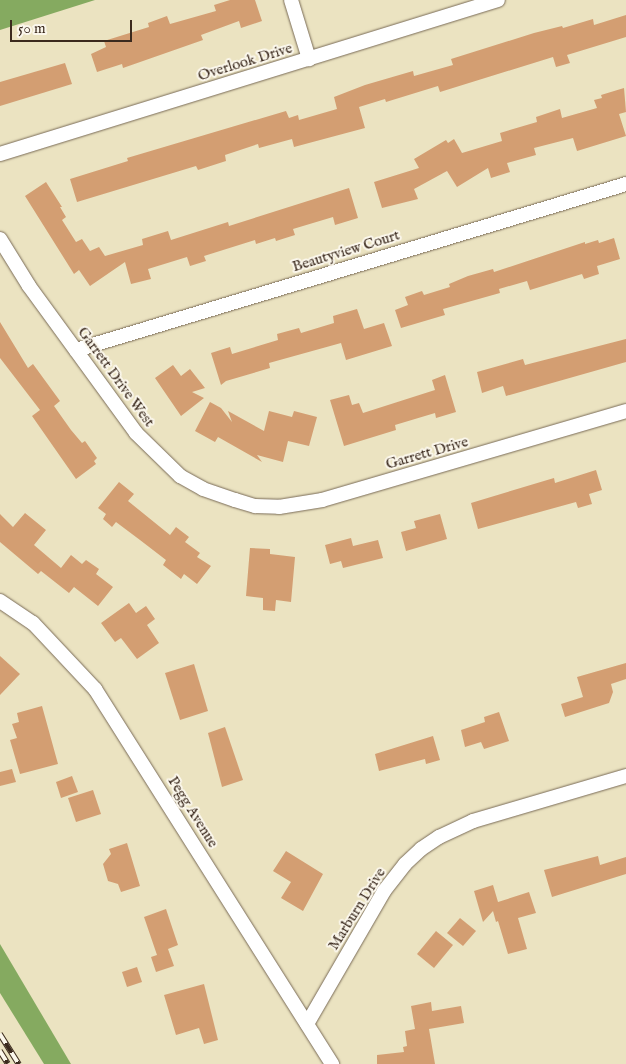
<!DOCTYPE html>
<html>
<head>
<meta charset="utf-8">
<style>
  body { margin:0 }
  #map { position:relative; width:626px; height:1064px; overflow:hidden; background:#ebe3c1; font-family:"IM FELL English",serif }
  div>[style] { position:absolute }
  .forest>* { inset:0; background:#85aa60 }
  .building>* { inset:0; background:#d39e72 }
  .roads { filter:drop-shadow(0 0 1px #796b57) drop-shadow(0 0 1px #796b57) }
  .minor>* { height:14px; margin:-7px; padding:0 7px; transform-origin:7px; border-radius:7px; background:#fff }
  .rail>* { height:5.5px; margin-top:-2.75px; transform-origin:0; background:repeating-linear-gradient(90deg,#fbf7ec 0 11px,#3b2a1e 0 22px); box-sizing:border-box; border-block:1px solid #3b2a1e }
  span { translate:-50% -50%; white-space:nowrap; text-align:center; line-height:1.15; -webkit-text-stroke:4px #fbf7ec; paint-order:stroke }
  .street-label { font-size:15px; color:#3b2a1e }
  .scale { position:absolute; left:10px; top:20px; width:122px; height:22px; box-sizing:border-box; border:2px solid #3b2a1e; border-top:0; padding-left:6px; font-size:15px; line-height:18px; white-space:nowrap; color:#3b2a1e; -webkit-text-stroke:4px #fbf7ec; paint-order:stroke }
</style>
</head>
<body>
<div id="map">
  <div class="forest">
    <div style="clip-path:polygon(0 0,95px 0,0 30px)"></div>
    <div style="clip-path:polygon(0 944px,71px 1064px,44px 1064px,0 993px)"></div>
  </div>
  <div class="building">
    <div style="clip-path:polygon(230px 0,255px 0,262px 21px,241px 28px,239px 21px,201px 35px,203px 40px,123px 68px,122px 64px,97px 72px,91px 54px,106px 47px,104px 41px,149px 27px,148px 23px,167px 16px,170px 24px,216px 11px,214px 5px)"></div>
    <div style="clip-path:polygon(626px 15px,626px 37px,567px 55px,570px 63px,556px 67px,553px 57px,440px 92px,438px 86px,386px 102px,385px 99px,359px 107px,365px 128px,294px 147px,292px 139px,259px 148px,258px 144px,225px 155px,226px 161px,198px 170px,196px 166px,77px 202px,70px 179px,128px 161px,127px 158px,286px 111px,289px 118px,298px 115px,299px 120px,337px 109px,334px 97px,365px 85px,413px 71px,414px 76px,453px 65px,451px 59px,534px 33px,562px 26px,563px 28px,593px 19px,594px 25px)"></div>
    <div style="clip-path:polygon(65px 63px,72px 84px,0 106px,0 82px)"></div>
    <div style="clip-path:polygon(624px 88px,626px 112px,619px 114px,626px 136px,577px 151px,573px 138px,534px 148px,536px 155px,507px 163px,510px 172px,491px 178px,488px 168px,457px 187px,447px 171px,414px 189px,418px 199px,382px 208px,374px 182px,419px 168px,414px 159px,446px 140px,448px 143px,454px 139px,462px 153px,502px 141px,500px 133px,537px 122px,536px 117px,560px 109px,562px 118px,597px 108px,594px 100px,602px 98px,601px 95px)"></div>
    <div style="clip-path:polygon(46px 182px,62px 207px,60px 207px,66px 217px,62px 220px,76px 242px,82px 239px,90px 251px,99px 247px,105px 256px,143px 245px,142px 239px,168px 231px,171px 240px,228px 222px,229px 226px,349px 188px,358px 218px,335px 225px,333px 217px,293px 229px,295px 235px,276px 241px,275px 238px,256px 244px,255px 240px,204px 256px,206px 261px,190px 266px,187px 257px,148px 269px,151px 279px,131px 284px,125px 262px,90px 286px,79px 270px,74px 274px,25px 196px)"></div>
    <div style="clip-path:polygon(614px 238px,620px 259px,597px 266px,599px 274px,584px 279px,582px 274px,530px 290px,527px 281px,499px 289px,500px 293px,443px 309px,445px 315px,401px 328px,395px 310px,408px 305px,405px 297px,422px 291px,424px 295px,450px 287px,449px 284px,468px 276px,493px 269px,494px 272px,585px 242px,585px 244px,598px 240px,599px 243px)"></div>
    <div style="clip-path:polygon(357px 309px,364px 329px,384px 323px,392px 346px,346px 360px,341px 343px,269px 363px,270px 368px,226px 381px,221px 385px,211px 353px,230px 347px,232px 354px,278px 340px,277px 334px,299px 328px,301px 333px,334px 323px,333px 316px)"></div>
    <div style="clip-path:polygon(0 322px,28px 368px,33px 364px,60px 401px,54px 406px,71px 430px,82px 443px,85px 441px,97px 458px,94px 461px,96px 464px,76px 479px,32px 416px,40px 410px,0 358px)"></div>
    <div style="clip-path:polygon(626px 339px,626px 362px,506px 396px,503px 386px,482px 393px,477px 372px,523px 359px,525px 365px)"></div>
    <div style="clip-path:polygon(173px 365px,181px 376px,190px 369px,205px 388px,192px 392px,204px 398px,181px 416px,155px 378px)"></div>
    <div style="clip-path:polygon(445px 375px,456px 412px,436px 418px,435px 413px,395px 425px,396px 430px,344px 446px,330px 400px,349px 395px,352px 405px,359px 403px,363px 413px,435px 390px,432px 380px)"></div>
    <div style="clip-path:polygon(210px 402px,221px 408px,232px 422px,228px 411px,264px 431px,269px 411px,292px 417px,294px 411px,317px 417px,309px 446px,288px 441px,283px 462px,257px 455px,262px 462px,218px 437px,215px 442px,195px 431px)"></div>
    <div style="clip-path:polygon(596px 470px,602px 490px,589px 494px,592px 504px,578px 508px,576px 502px,478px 529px,471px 503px,554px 478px,555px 483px)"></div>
    <div style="clip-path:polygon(119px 482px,134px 494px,128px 501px,170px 535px,176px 527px,189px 537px,185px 542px,200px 553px,197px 557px,211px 566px,197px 584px,184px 574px,181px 579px,163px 565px,166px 560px,140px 540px,116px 522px,112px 527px,103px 519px,106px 514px,98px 508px)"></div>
    <div style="clip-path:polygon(25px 513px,46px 530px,34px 545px,61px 568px,71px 555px,82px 564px,86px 560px,99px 569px,96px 574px,113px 587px,98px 606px,74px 587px,69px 593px,41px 571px,38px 574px,0 542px,0 514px,13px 527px)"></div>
    <div style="clip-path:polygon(440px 514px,447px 539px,406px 551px,401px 532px,416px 528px,414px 521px)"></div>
    <div style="clip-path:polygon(351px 538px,353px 546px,378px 540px,383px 558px,343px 568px,341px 561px,330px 564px,325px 545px)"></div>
    <div style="clip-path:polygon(250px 548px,270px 549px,270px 554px,295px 557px,291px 602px,276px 600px,275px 611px,263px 610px,263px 598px,246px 596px)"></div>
    <div style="clip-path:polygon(129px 603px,136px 613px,146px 606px,155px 619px,147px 625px,159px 643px,137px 659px,121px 638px,115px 642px,101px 623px)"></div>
    <div style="clip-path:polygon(0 656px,20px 674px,0 695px)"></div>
    <div style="clip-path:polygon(626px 663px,626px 679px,611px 684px,613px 692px,609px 703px,565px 717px,561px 704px,583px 697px,577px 677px)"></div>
    <div style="clip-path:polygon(194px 664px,208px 711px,180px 720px,165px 673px)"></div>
    <div style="clip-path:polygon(42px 706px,58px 764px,20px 774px,10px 740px,17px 738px,12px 724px,19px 722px,17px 713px)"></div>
    <div style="clip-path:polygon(499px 712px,509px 741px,484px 749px,481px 742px,465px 747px,461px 730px,485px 722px,484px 717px)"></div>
    <div style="clip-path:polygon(225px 727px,243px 780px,222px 787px,208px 733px)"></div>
    <div style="clip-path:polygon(433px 736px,440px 760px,426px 764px,425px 759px,379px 771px,375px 754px)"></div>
    <div style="clip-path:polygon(12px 769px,16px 782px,0 786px,0 772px)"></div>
    <div style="clip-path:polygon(72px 776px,78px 792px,61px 798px,56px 782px)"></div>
    <div style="clip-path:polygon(93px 790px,101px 814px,76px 822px,68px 798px)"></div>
    <div style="clip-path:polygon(127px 843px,140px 886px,121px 892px,118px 884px,108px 881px,103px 864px,111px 854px,109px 849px)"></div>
    <div style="clip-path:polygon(286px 851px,323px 874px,303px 911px,281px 898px,291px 882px,273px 871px)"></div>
    <div style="clip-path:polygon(598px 856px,600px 865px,626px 857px,626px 874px,552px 897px,544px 870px)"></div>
    <div style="clip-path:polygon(493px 885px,498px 902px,529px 892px,536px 913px,518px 918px,527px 949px,508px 954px,498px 921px,496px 922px,493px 911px,483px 922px,474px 891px)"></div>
    <div style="clip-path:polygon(166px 909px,178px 945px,168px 949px,174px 966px,156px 972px,151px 957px,157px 955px,144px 917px)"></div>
    <div style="clip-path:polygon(460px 918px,476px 931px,463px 946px,447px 933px)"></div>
    <div style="clip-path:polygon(436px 931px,453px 945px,434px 968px,417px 954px)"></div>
    <div style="clip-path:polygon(137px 967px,142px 982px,127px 987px,122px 972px)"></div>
    <div style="clip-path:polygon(204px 984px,218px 1040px,204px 1044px,199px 1028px,176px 1035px,164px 995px)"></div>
    <div style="clip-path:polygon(431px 1002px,432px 1011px,461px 1006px,464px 1023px,429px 1029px,435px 1064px,377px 1064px,377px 1055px,404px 1052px,403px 1047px,407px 1046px,405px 1031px,415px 1029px,411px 1006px)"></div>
  </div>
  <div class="roads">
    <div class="minor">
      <div style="left:291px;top:0;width:62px;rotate:73deg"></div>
      <div style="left:0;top:154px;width:521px;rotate:-17.18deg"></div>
      <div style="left:0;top:239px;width:55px;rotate:58.3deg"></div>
      <div style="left:29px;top:286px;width:182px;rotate:53.9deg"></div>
      <div style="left:136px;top:433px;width:62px;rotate:44.3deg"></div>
      <div style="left:180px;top:476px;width:26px;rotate:29deg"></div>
      <div style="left:203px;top:489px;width:34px;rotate:19deg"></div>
      <div style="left:235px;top:500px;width:21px;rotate:17deg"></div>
      <div style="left:255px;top:506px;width:24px;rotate:2deg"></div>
      <div style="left:279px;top:507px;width:44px;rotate:-9.2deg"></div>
      <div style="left:322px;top:500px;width:317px;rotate:-16.3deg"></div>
      <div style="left:76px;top:350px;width:575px;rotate:-16.79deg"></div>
      <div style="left:0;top:601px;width:40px;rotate:34deg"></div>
      <div style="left:33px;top:623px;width:91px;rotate:46.8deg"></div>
      <div style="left:95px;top:689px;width:444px;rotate:57.7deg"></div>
      <div style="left:307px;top:1024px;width:154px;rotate:-59.9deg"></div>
      <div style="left:384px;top:891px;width:34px;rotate:-52deg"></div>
      <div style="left:405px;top:864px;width:22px;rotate:-43deg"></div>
      <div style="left:421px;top:849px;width:22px;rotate:-34deg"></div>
      <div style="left:439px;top:837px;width:38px;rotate:-25deg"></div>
      <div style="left:473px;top:821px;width:159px;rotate:-16.4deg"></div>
    </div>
  </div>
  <div class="rail">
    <div style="left:0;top:1034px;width:36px;rotate:58deg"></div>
    <div style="left:0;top:1051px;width:15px;rotate:58deg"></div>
  </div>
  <div class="street-label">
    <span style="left:245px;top:62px;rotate:-17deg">Overlook Drive</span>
    <span style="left:346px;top:251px;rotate:-17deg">Beautyview Court</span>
    <span style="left:116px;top:377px;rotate:54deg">Garrett Drive West</span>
    <span style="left:427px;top:453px;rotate:-16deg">Garrett Drive</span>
    <span style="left:193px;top:812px;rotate:58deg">Pegg Avenue</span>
    <span style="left:357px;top:909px;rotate:-58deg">Marburn Drive</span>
  </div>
  <div class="scale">50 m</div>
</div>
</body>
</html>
